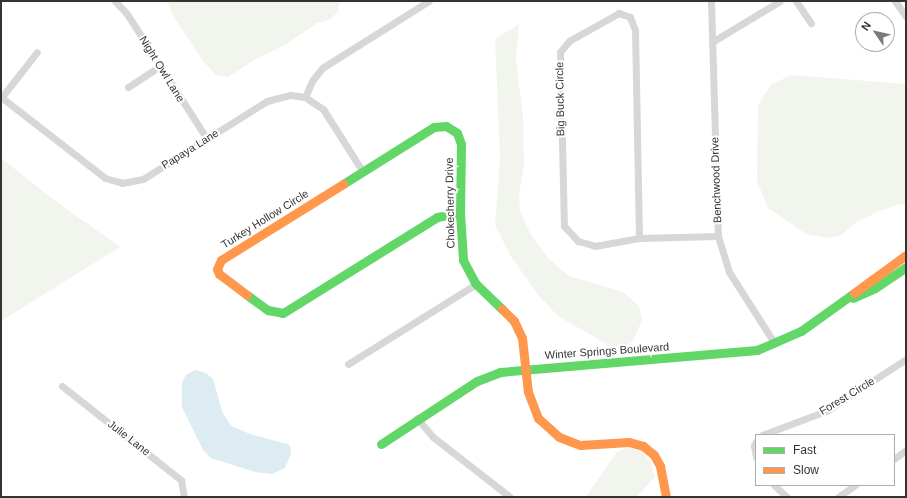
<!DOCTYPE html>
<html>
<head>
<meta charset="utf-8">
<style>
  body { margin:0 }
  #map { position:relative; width:907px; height:498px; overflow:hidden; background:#fff; font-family:Helvetica,sans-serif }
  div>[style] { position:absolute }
  .green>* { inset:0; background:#f1f5ed }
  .water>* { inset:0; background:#ddebf3 }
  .street>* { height:7px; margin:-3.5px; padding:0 3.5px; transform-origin:3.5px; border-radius:3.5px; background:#d7d7d7 }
  .fast>* { height:9px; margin:-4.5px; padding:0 4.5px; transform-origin:4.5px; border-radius:4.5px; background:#63d668 }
  .slow>* { height:9px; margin:-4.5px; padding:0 4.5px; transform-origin:4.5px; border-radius:4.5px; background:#ff974d }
  span { translate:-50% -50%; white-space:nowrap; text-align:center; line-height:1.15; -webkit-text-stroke:4px #fff; paint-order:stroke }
  .street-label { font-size:11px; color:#333 }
  .frame { position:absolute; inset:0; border:2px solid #333; pointer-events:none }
  .legend { position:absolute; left:755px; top:434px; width:140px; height:52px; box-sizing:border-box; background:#fff; border:1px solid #adadad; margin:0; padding:5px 7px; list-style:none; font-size:12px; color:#333 }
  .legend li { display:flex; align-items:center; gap:8px; height:20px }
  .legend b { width:20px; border:1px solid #adadad }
  .north { position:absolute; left:855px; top:12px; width:40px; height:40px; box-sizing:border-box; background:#fff; border:1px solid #adadad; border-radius:50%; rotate:304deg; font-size:11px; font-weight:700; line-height:16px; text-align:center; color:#333 }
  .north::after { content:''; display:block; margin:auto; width:14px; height:18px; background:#7a7a7a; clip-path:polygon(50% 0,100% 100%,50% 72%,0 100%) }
</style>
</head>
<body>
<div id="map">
  <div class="green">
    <div style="clip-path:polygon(167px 1px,340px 1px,338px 12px,329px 20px,317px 23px,285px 45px,254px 60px,228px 77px,216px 75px,202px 60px,173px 16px)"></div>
    <div style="clip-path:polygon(519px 24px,516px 61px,523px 115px,524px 165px,519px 195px,520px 212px,531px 235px,549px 259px,569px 276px,623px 292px,639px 306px,642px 320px,633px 341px,624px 348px,612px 347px,558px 316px,538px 295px,510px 255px,495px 225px,500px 160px,495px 39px)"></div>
    <div style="clip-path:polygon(791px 75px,906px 84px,906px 206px,901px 204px,879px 211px,857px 222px,840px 236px,827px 238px,806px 234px,768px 208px,757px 181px,758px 105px,771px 85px)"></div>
    <div style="clip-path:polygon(1px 158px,54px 200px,120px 247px,1px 321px)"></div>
    <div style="clip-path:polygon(628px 447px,644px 453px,651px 464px,655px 477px,636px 497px,586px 497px,616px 453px)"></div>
  </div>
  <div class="water">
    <div style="clip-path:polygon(195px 370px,206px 373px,213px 379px,222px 411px,231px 426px,250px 434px,290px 445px,291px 454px,285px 468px,272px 474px,255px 472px,211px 458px,203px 450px,182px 407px,182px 383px,186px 375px)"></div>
  </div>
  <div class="street">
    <div style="left:115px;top:1px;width:18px;rotate:47deg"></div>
    <div style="left:127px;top:14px;width:148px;rotate:57.4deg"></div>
    <div style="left:711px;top:1px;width:235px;rotate:88.3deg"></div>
    <div style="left:718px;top:236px;width:38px;rotate:73deg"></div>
    <div style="left:729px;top:272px;width:85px;rotate:57.4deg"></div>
    <div style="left:796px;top:1px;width:27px;rotate:56deg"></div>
    <div style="left:895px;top:1px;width:19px;rotate:55deg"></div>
    <div style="left:712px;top:42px;width:79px;rotate:-31.1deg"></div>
    <div style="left:128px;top:87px;width:38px;rotate:-33deg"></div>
    <div style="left:1px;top:97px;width:132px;rotate:37.9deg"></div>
    <div style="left:105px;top:178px;width:18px;rotate:16deg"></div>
    <div style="left:122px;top:183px;width:21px;rotate:-11deg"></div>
    <div style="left:143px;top:179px;width:146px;rotate:-32.2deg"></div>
    <div style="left:267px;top:101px;width:24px;rotate:-15deg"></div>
    <div style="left:290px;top:95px;width:15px;rotate:8deg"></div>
    <div style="left:305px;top:97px;width:22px;rotate:34deg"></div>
    <div style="left:323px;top:109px;width:75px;rotate:57.6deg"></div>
    <div style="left:305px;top:97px;width:17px;rotate:-66deg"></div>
    <div style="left:312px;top:81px;width:16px;rotate:-52deg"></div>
    <div style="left:322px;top:68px;width:126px;rotate:-32.1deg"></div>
    <div style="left:1px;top:98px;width:58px;rotate:-52deg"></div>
    <div style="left:639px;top:238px;width:208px;rotate:-91.1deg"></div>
    <div style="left:635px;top:30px;width:14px;rotate:-111deg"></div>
    <div style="left:630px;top:17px;width:12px;rotate:-160deg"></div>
    <div style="left:619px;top:13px;width:57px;rotate:150.8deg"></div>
    <div style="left:569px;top:41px;width:14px;rotate:129deg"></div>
    <div style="left:560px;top:52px;width:174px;rotate:88.7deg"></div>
    <div style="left:564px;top:226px;width:21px;rotate:47deg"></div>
    <div style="left:578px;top:241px;width:18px;rotate:16deg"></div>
    <div style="left:595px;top:246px;width:45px;rotate:-10.3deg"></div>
    <div style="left:639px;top:238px;width:79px;rotate:-1.5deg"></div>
    <div style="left:348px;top:364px;width:151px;rotate:-32deg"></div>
    <div style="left:62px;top:386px;width:152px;rotate:38.3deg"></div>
    <div style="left:181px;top:480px;width:17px;rotate:80deg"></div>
    <div style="left:417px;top:418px;width:25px;rotate:50deg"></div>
    <div style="left:433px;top:437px;width:98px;rotate:37.9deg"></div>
    <div style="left:762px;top:435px;width:71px;rotate:-20.7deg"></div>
    <div style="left:828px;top:410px;width:93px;rotate:-33.2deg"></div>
    <div style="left:756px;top:441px;width:5px;rotate:112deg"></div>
    <div style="left:754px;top:446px;width:11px;rotate:80deg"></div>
    <div style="left:894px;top:459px;width:15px;rotate:-37deg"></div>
    <div style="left:774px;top:485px;width:18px;rotate:43deg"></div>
    <div style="left:838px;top:497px;width:21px;rotate:-35deg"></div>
  </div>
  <div class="fast">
    <div style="left:343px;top:184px;width:107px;rotate:-32.1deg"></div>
    <div style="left:434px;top:127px;width:12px;rotate:-5deg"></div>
    <div style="left:446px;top:126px;width:13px;rotate:32deg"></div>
    <div style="left:457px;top:133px;width:12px;rotate:70deg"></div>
    <div style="left:461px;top:144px;width:69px;rotate:90.8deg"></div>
    <div style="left:460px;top:213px;width:47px;rotate:86.3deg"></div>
    <div style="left:463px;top:260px;width:27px;rotate:62deg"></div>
    <div style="left:476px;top:284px;width:36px;rotate:44deg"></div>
    <div style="left:247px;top:295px;width:26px;rotate:36deg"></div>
    <div style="left:268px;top:310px;width:15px;rotate:11deg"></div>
    <div style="left:283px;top:313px;width:181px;rotate:-31.9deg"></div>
    <div style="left:437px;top:217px;width:23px;rotate:-10deg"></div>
    <div style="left:853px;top:298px;width:24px;rotate:-24deg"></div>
    <div style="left:875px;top:288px;width:37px;rotate:-34deg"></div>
    <div style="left:381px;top:444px;width:115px;rotate:-33.3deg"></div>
    <div style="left:477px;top:381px;width:25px;rotate:-21deg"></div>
    <div style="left:500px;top:372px;width:258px;rotate:-4.9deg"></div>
    <div style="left:757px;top:350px;width:48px;rotate:-23.4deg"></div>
    <div style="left:801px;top:331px;width:65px;rotate:-35.6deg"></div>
  </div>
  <div class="slow">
    <div style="left:854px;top:293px;width:64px;rotate:-36.2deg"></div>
    <div style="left:247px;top:295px;width:35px;rotate:-143deg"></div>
    <div style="left:219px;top:274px;width:5px;rotate:-112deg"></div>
    <div style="left:217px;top:269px;width:10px;rotate:-66deg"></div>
    <div style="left:221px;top:260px;width:144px;rotate:-31.9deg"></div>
    <div style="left:502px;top:309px;width:17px;rotate:45deg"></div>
    <div style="left:514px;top:321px;width:19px;rotate:65deg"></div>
    <div style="left:522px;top:338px;width:54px;rotate:83.7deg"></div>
    <div style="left:528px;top:392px;width:28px;rotate:69deg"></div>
    <div style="left:538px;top:418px;width:28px;rotate:42deg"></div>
    <div style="left:559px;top:437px;width:22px;rotate:21deg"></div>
    <div style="left:580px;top:445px;width:49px;rotate:-3.5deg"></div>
    <div style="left:629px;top:442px;width:15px;rotate:16deg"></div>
    <div style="left:643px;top:446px;width:14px;rotate:39deg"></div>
    <div style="left:654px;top:455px;width:13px;rotate:61deg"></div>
    <div style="left:660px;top:466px;width:32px;rotate:79deg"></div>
  </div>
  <div class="street-label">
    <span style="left:162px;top:69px;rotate:58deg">Night Owl Lane</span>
    <span style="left:560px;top:99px;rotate:-91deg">Big Buck Circle</span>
    <span style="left:190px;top:149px;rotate:-32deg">Papaya Lane</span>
    <span style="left:716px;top:180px;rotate:-92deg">Benchwood Drive</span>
    <span style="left:450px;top:203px;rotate:-91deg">Chokecherry Drive</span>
    <span style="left:265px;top:219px;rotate:-32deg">Turkey Hollow Circle</span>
    <span style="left:607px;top:351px;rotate:-4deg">Winter Springs Boulevard</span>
    <span style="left:847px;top:396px;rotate:-31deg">Forest Circle</span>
    <span style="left:129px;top:438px;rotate:38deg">Julie Lane</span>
  </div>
  <div class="frame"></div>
  <ul class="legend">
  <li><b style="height:5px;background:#63d668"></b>Fast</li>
  <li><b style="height:5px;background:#ff974d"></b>Slow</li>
  </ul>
  <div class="north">N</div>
</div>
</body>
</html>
